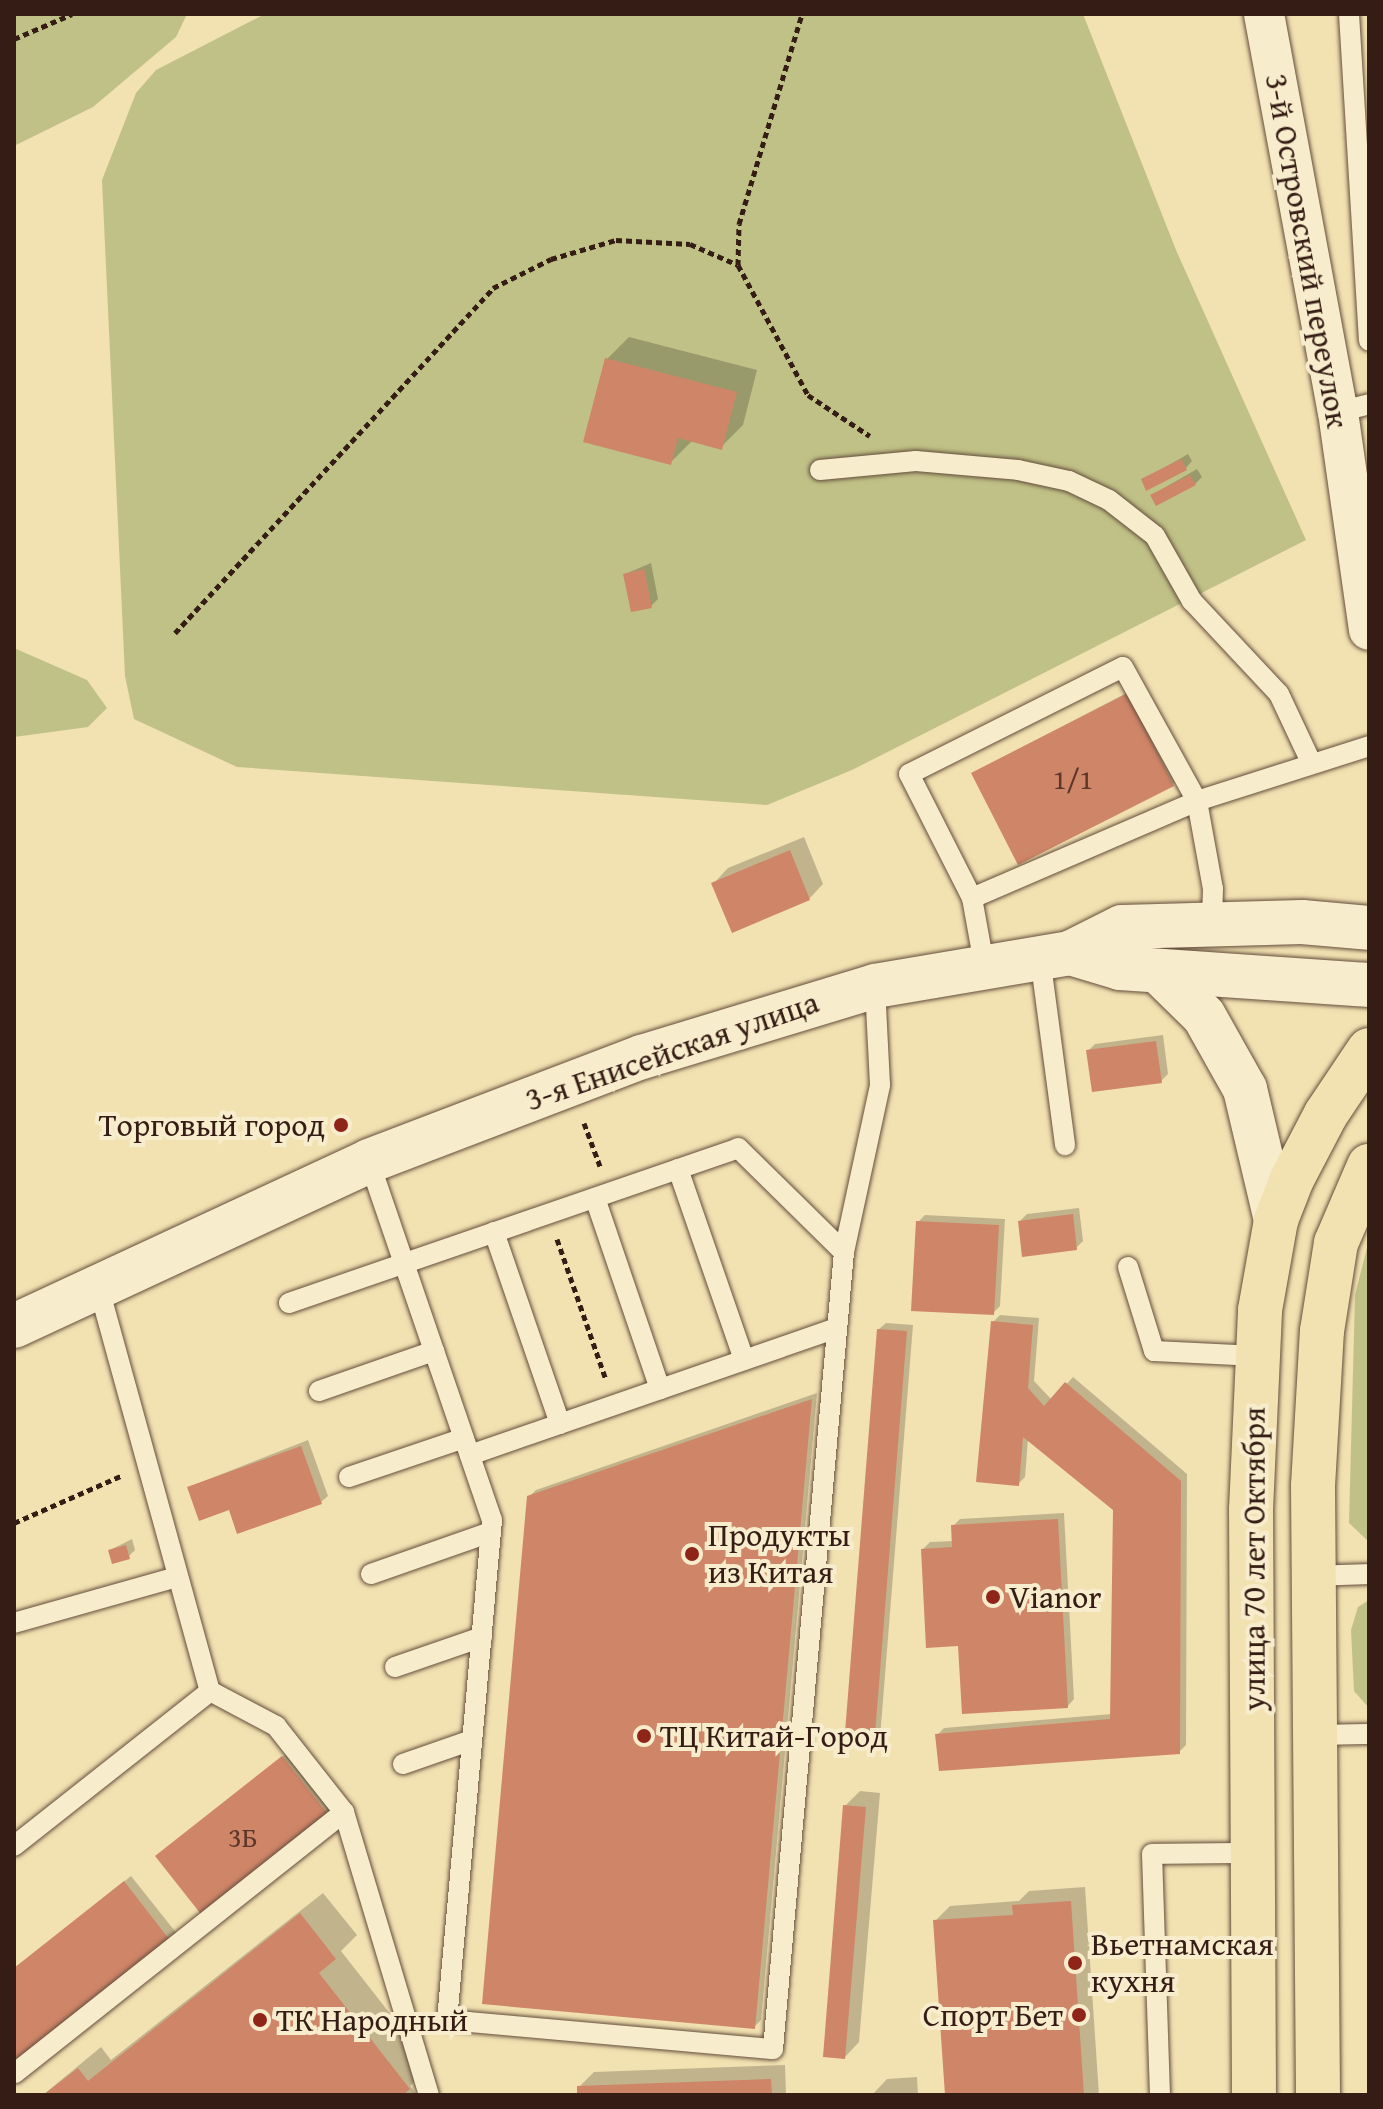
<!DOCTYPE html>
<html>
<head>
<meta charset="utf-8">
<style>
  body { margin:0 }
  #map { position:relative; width:1383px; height:2109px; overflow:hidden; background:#f2e1b1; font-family:"Gentium Book Plus",serif }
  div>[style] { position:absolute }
  .green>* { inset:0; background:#c0c187 }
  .shadow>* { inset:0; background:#0003 }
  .building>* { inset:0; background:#cf8568 }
  .path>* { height:5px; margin-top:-2.5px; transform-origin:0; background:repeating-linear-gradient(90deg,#351d15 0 6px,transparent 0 10px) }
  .roads { filter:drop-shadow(0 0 2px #644e3c) drop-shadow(0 0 2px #644e3c) }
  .lane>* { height:20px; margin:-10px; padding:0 10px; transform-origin:10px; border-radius:10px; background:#f7eccc }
  .street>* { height:40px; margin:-20px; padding:0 20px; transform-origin:20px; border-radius:20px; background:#f7eccc }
  .secondary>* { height:44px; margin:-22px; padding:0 22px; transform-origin:22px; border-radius:22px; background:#f7eccc }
  .primary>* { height:44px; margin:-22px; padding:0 22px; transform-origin:22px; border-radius:22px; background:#f2e1b1 }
  .dots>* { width:22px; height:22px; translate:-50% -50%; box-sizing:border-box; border:4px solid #f7eccc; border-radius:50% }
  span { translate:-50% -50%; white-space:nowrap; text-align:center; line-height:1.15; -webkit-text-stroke:8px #f7eccc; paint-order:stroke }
  .number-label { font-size:28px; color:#5c372a }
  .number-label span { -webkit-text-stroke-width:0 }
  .street-label { font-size:32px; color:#351d15 }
  .poi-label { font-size:32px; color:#351d15 }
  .right { translate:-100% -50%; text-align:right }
  .left { translate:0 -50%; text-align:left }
  .frame { position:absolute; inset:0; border:16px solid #351d15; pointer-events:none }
</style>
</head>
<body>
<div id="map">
  <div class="green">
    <div style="clip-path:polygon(14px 14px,187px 14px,176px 37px,93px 107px,14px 146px)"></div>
    <div style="clip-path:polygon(265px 14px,1083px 14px,1176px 250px,1306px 540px,852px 770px,767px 805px,237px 767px,134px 719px,125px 676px,102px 180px,136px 93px,156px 70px)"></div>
    <div style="clip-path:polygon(14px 648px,87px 680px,107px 708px,88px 727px,14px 737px)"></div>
    <div style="clip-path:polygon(1369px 1240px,1369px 1542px,1349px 1523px,1355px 1295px)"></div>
    <div style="clip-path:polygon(1369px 1600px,1369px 1708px,1354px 1691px,1351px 1630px,1358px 1607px)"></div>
  </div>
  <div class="shadow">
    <div style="clip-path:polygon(629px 337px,757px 370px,743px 425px,721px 447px,693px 440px,670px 463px,607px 359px)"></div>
    <div style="clip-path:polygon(1188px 454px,1192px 461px,1186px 468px,1143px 480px)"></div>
    <div style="clip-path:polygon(1197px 469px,1202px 477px,1195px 484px,1152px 495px)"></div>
    <div style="clip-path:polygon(651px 563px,658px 599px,651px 606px,625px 574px)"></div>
    <div style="clip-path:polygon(1136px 688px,1180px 777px,1173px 784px,973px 773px)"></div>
    <div style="clip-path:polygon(804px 837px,823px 884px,809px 899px,714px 883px,728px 868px)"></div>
    <div style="clip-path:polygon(1163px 1035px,1168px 1074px,1161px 1081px,1088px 1051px,1095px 1044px)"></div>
    <div style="clip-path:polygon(1079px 1208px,1083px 1241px,1076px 1248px,1020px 1221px,1027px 1214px)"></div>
    <div style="clip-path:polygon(925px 1215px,1005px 1219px,1000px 1306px,993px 1313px,918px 1222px)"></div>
    <div style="clip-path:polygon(1000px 1315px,1039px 1318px,1034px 1381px,1052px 1400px,1073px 1377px,1187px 1474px,1186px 1745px,1179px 1752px,937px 1735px,944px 1728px,1112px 1714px,1115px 1509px,1028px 1439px,1025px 1477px,1018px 1484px,993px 1322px)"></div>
    <div style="clip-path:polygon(886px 1323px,913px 1325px,880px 1738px,873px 1745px,879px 1329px)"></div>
    <div style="clip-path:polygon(817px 1393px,761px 2020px,754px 2027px,529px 1497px,536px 1490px)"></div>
    <div style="clip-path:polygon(308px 1440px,328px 1496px,321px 1502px,230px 1508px,189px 1487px)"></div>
    <div style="clip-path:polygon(1064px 1513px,1074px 1699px,1068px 1706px,960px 1644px,923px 1549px,930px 1542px,954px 1541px,953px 1526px,960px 1519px)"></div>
    <div style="clip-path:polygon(132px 1539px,135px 1550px,128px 1557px,110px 1550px)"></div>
    <div style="clip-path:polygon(290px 1751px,336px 1810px,204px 1915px,165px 1849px)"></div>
    <div style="clip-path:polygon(860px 1791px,880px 1793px,859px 2042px,845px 2057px,845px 1806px)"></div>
    <div style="clip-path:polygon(131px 1876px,178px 1935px,171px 1942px,14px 1969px)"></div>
    <div style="clip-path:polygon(1085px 1887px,1099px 2095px,947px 2095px,935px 1921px,950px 1906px,1019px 1901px,1029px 1891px)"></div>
    <div style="clip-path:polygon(323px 1893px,357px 1935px,341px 1951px,431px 2066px,410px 2086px,417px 2095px,43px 2095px,101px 2047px,111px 2060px)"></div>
    <div style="clip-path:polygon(785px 2065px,786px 2095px,579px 2095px,579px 2087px,594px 2072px)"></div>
    <div style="clip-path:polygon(917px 2077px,918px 2095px,872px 2095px,887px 2079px)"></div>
  </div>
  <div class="building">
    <div style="clip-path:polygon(605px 358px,737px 392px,722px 450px,678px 438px,671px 465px,583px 442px)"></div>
    <div style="clip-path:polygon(1181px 459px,1187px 470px,1146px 491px,1141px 479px)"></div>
    <div style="clip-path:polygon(1190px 475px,1196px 485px,1156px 506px,1150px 495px)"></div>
    <div style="clip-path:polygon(644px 569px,652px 608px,631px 612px,623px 574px)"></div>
    <div style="clip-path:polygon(1128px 693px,1174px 786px,1018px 865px,971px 773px)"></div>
    <div style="clip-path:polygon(790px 850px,810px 900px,732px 933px,711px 883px)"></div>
    <div style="clip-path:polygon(1156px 1041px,1162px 1083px,1092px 1092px,1086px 1050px)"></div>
    <div style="clip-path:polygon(1073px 1214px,1077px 1250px,1022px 1257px,1018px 1221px)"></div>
    <div style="clip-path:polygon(916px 1221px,999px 1225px,994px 1315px,911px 1311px)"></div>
    <div style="clip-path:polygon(991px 1321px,1033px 1325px,1028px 1388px,1044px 1406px,1065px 1382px,1181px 1481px,1180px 1754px,939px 1771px,935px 1734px,1110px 1719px,1113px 1510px,1023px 1437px,1019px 1486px,976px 1482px)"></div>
    <div style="clip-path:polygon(877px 1329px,907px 1331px,874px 1747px,844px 1745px)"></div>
    <div style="clip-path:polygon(812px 1399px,755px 2029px,482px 2004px,527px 1496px)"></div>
    <div style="clip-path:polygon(301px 1446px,322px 1504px,237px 1534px,229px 1510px,199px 1521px,187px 1487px)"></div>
    <div style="clip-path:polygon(1058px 1519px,1068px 1708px,962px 1714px,958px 1646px,926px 1648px,921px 1549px,952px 1547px,951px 1525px)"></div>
    <div style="clip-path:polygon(126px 1545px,130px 1559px,112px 1564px,108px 1550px)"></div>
    <div style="clip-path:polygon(282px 1756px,331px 1818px,204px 1918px,155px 1856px)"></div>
    <div style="clip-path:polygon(843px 1805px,866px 1807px,845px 2059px,823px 2057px)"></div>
    <div style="clip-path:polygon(124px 1881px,172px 1943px,14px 2068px,14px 1968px)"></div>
    <div style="clip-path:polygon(1071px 1901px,1084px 2095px,945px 2095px,933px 1920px,1013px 1915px,1012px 1905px)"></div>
    <div style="clip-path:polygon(300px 1913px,336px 1959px,319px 1973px,410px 2089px,403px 2095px,43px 2095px,78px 2068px,88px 2081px)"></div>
    <div style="clip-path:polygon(771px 2079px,772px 2095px,577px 2095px,577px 2086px)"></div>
  </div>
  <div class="path">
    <div style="left:14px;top:39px;width:63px;rotate:-23.3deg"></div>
    <div style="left:738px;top:265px;width:41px;rotate:-88.6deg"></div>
    <div style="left:739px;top:224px;width:219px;rotate:-73.3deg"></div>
    <div style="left:175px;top:633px;width:469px;rotate:-47.3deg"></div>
    <div style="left:493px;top:288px;width:65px;rotate:-26.6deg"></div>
    <div style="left:551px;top:259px;width:68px;rotate:-16.3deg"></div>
    <div style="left:616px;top:240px;width:74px;rotate:3.1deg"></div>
    <div style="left:690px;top:244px;width:52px;rotate:23.6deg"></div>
    <div style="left:738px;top:265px;width:148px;rotate:61.7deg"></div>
    <div style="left:808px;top:395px;width:74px;rotate:33.5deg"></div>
    <div style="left:584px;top:1123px;width:46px;rotate:69.6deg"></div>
    <div style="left:557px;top:1239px;width:149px;rotate:70.8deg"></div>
    <div style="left:14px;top:1523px;width:119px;rotate:-23.8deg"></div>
  </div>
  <div class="roads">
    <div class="lane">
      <div style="left:1349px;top:14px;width:327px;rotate:86.5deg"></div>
      <div style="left:1338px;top:412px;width:32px;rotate:-14deg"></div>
      <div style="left:820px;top:470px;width:96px;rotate:-5.4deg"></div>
      <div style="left:916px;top:461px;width:102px;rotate:5deg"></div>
      <div style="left:1018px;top:470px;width:52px;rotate:12.2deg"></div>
      <div style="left:1069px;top:481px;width:44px;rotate:25.4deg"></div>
      <div style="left:1109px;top:500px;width:58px;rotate:38deg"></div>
      <div style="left:1155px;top:536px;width:75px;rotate:60.4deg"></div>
      <div style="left:1192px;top:601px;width:127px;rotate:46.9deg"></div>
      <div style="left:1279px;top:694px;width:77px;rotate:64.8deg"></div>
      <div style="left:972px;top:898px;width:245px;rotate:-23.3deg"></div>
      <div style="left:1197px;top:801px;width:181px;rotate:-17.7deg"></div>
      <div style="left:1040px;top:957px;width:190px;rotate:82.4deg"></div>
      <div style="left:984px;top:964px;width:67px;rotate:-100.3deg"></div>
      <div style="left:972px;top:898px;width:139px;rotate:-116.9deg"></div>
      <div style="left:909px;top:774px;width:239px;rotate:-26.6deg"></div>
      <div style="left:1123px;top:667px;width:153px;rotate:61.1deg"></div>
      <div style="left:1197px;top:801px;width:89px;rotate:79.7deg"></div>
      <div style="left:1213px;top:889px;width:34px;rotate:92deg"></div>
      <div style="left:369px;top:1161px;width:379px;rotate:71.1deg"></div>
      <div style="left:492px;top:1520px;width:502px;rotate:95.14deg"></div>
      <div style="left:447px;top:2020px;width:327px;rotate:5.1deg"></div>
      <div style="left:773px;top:2049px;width:800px;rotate:-84.91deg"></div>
      <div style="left:844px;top:1252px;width:171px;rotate:-77.8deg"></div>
      <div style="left:880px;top:1085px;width:99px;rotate:-92.9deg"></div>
      <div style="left:678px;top:1169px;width:202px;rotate:70.9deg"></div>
      <div style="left:595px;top:1198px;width:202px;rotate:71.2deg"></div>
      <div style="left:494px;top:1232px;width:203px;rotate:71deg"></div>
      <div style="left:1128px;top:1267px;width:88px;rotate:72.8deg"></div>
      <div style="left:1154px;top:1351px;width:103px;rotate:2.8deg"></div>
      <div style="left:98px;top:1285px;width:421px;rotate:74.6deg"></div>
      <div style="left:210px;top:1691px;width:75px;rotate:27.9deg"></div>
      <div style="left:276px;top:1726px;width:110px;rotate:51.7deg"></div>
      <div style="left:344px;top:1812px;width:295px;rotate:73.3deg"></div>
      <div style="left:289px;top:1303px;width:475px;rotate:-19deg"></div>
      <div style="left:738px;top:1148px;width:148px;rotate:44.5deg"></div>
      <div style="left:319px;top:1391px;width:122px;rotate:-19.2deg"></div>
      <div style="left:470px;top:1455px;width:388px;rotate:-19.1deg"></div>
      <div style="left:349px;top:1477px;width:121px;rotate:-18.7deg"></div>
      <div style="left:371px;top:1574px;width:127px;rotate:-19.3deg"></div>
      <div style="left:1312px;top:1576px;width:57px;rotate:-2deg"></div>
      <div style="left:14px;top:1623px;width:169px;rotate:-15.8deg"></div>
      <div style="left:395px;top:1667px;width:92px;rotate:-19deg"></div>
      <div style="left:1313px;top:1735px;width:56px;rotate:-1deg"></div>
      <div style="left:403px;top:1764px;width:73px;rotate:-19.2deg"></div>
      <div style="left:14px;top:1846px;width:250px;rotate:-38.3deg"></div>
      <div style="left:15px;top:2073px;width:420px;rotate:-38.4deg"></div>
      <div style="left:1160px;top:2095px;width:241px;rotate:-91.9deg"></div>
      <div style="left:1152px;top:1854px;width:101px;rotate:-0.6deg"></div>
    </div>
    <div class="street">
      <div style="left:1264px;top:14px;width:405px;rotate:79.5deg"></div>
      <div style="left:1338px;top:412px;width:220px;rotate:81.9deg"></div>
    </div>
    <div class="secondary">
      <div style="left:1070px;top:953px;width:58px;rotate:-26.6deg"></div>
      <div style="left:1122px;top:927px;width:180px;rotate:-1.6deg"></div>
      <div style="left:1302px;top:922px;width:67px;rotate:5.1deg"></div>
      <div style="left:1158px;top:971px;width:64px;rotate:44.4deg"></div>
      <div style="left:1204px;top:1016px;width:84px;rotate:60.7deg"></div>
      <div style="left:1245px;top:1089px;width:135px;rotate:76.7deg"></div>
      <div style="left:14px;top:1326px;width:391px;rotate:-24.9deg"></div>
      <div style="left:369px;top:1161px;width:292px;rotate:-20.9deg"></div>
      <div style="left:642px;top:1057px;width:244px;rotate:-16.9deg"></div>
      <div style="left:875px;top:986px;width:198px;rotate:-9.6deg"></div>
      <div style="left:1070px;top:953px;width:52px;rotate:16.7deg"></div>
      <div style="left:1120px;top:968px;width:250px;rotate:3.9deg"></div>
    </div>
    <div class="primary">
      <div style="left:1254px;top:2095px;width:585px;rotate:-90.29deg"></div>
      <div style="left:1251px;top:1510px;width:200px;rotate:-87.4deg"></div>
      <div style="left:1260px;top:1310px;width:91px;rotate:-79.9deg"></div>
      <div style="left:1276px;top:1220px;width:44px;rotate:-68.7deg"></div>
      <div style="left:1292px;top:1179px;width:73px;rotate:-62.4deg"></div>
      <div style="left:1326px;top:1114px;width:77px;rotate:-56.1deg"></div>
      <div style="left:1318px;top:2095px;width:609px;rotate:-90.47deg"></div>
      <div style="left:1313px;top:1486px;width:155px;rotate:-86.7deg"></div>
      <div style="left:1322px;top:1331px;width:89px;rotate:-81deg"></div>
      <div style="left:1336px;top:1243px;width:84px;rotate:-66.8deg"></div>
    </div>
  </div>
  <div class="dots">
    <div style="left:341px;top:1125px;background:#8f2418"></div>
    <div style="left:692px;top:1554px;background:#8f2418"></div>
    <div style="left:993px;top:1597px;background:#8f2418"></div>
    <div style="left:644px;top:1736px;background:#8f2418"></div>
    <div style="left:1075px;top:1963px;background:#8f2418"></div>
    <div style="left:1079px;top:2015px;background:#8f2418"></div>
    <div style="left:260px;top:2020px;background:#8f2418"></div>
  </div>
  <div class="number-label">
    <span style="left:1073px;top:779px">1/1</span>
    <span style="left:243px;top:1837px">3Б</span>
  </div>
  <div class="street-label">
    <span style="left:1307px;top:251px;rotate:80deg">3-й Островский переулок</span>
    <span style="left:672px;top:1051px;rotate:-19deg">3-я Енисейская улица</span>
    <span style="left:1254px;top:1559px;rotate:-90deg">улица 70 лет Октября</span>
  </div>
  <div class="poi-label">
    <span class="right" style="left:325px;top:1125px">Торговый город</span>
    <span class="left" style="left:708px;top:1554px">Продукты<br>из Китая</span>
    <span class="left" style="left:1009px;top:1597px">Vianor</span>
    <span class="left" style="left:660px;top:1736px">ТЦ Китай-Город</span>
    <span class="left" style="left:1091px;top:1963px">Вьетнамская<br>кухня</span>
    <span class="right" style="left:1063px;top:2015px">Спорт Бет</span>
    <span class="left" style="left:276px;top:2020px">ТК Народный</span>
  </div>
  <div class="frame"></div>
</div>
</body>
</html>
